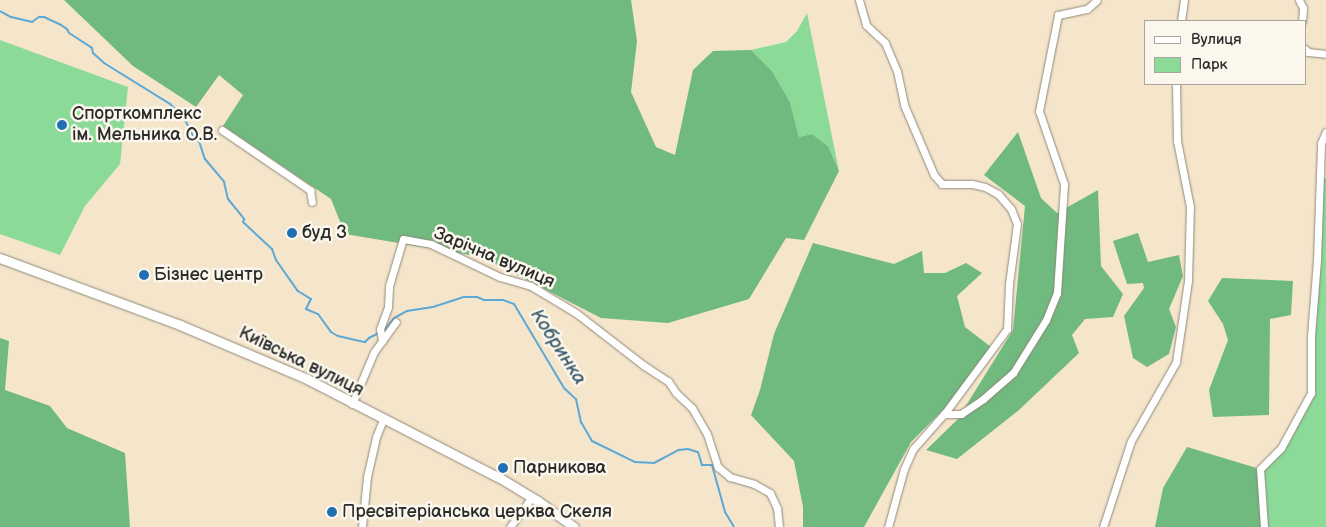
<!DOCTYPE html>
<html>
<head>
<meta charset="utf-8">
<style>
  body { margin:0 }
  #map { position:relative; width:1326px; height:527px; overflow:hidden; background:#f4e5cb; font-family:"Balsamiq Sans",sans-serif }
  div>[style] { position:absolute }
  .green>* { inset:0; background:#8bda98 }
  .forest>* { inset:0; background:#70ba80 }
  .stream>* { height:2px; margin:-1px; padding:0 1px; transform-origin:1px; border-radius:1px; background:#5da9d6 }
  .roads { filter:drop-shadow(0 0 1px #90887b) drop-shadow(0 0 1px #90887b) }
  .minor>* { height:7px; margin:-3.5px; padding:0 3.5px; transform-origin:3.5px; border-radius:3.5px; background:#fff }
  .major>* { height:9px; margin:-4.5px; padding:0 4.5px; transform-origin:4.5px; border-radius:4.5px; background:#fff }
  .dots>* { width:14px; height:14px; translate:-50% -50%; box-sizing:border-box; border:2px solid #fbf7ec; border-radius:50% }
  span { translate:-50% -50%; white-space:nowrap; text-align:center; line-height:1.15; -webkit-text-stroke:5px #fbf7ec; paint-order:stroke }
  .poi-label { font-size:18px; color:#2b2b2b }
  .left { translate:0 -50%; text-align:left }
  .street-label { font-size:18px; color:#2b2b2b }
  .water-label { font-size:19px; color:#3f5d6f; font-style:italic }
  .legend { position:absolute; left:1144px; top:20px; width:162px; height:65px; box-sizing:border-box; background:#fbf7ec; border:1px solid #a8a59f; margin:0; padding:6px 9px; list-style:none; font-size:15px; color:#2b2b2b }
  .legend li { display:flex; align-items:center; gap:10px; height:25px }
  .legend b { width:25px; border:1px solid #a8a59f }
</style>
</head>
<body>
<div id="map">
  <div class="green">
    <div style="clip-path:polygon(807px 13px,839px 171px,828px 146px,812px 134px,799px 137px,790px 102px,772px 71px,751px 50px,786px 42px,797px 31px)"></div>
    <div style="clip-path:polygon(0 40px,128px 87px,120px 164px,85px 206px,60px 255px,0 234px)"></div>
    <div style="clip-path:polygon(1320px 178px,1326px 178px,1326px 527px,1264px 527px,1260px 469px,1281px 448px,1311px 393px)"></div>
  </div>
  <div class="forest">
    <div style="clip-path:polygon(64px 0,631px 0,637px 41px,631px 92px,656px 147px,675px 155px,693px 70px,713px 51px,751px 50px,772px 71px,790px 102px,799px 137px,812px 134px,828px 146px,839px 171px,804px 240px,786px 238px,749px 299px,668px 323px,601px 318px,482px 257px,345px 234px,331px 199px,223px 126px,243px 95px,219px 75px,196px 107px,133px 66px)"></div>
    <div style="clip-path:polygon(1018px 132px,1041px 198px,1057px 213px,1098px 190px,1101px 266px,1123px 294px,1113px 317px,1085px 319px,1072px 335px,1079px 353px,1019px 410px,957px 459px,926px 450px,957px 420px,1013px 330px,1025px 206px,984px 175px)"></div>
    <div style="clip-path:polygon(1138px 233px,1148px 262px,1179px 255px,1183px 276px,1169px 309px,1176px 327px,1169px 354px,1147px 367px,1133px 358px,1124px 316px,1144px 288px,1143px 283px,1127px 284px,1113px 241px)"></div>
    <div style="clip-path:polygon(813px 243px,894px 264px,922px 251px,924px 273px,945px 273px,966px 263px,982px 273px,957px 296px,965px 327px,991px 347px,945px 408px,911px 442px,864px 527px,803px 527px,803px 507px,794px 461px,751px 415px,760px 390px,774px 334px)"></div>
    <div style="clip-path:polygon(1222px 278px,1293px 281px,1291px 315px,1270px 319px,1269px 415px,1213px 417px,1209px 390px,1228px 340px,1223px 324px,1208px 301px)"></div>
    <div style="clip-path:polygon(0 338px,9px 341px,5px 390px,50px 406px,67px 428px,125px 453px,130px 527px,0 527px)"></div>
    <div style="clip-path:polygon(1187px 447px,1260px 469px,1264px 527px,1155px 527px,1163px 488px)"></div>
  </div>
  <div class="stream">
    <div style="left:0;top:11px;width:13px;rotate:29deg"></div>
    <div style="left:11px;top:17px;width:22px;rotate:13deg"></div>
    <div style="left:32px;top:22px;width:9px;rotate:-36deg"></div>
    <div style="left:39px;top:17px;width:5px"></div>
    <div style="left:44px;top:17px;width:19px;rotate:25deg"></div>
    <div style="left:61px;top:25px;width:7px;rotate:34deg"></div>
    <div style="left:67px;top:29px;width:4px;rotate:63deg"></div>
    <div style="left:69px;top:33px;width:27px;rotate:33deg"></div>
    <div style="left:92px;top:48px;width:5px;rotate:79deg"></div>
    <div style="left:93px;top:53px;width:15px;rotate:42deg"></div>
    <div style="left:104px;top:63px;width:78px;rotate:31.8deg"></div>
    <div style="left:170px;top:104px;width:18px;rotate:43deg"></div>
    <div style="left:183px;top:116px;width:28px;rotate:63deg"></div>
    <div style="left:196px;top:141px;width:3px"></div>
    <div style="left:199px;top:141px;width:19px;rotate:72deg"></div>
    <div style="left:205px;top:159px;width:30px;rotate:50deg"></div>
    <div style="left:224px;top:182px;width:17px;rotate:77deg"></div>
    <div style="left:228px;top:199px;width:26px;rotate:51deg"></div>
    <div style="left:244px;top:219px;width:3px;rotate:108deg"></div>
    <div style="left:243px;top:222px;width:40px;rotate:43deg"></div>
    <div style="left:272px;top:249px;width:12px;rotate:70deg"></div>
    <div style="left:276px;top:260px;width:38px;rotate:55deg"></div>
    <div style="left:298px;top:291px;width:15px;rotate:32deg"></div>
    <div style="left:311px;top:299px;width:11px;rotate:117deg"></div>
    <div style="left:306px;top:309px;width:13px;rotate:23deg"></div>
    <div style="left:318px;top:314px;width:22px;rotate:54deg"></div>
    <div style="left:331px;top:332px;width:8px;rotate:30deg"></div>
    <div style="left:338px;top:336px;width:28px;rotate:13deg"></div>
    <div style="left:365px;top:342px;width:6px;rotate:-45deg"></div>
    <div style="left:369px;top:338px;width:11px;rotate:-27deg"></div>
    <div style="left:383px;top:332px;width:18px;rotate:-52deg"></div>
    <div style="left:394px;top:318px;width:15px;rotate:-28deg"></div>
    <div style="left:407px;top:311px;width:26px;rotate:-9deg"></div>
    <div style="left:433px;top:307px;width:33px;rotate:-18deg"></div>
    <div style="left:464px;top:297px;width:13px"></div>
    <div style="left:477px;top:297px;width:8px;rotate:23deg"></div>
    <div style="left:484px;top:300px;width:19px"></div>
    <div style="left:503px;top:300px;width:12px;rotate:20deg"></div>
    <div style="left:514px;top:304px;width:98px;rotate:59.2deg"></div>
    <div style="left:564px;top:388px;width:16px;rotate:43deg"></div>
    <div style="left:576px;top:399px;width:24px;rotate:78deg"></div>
    <div style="left:581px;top:422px;width:22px;rotate:60deg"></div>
    <div style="left:592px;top:441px;width:48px;rotate:26deg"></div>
    <div style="left:635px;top:462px;width:19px;rotate:3deg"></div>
    <div style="left:654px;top:463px;width:27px;rotate:-28deg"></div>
    <div style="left:678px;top:450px;width:10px;rotate:-6deg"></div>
    <div style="left:688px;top:449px;width:10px;rotate:17deg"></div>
    <div style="left:698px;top:452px;width:14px;rotate:73deg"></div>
    <div style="left:702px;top:465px;width:10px"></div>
    <div style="left:712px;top:465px;width:49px;rotate:74.5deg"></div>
    <div style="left:725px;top:512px;width:17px;rotate:59deg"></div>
  </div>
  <div class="roads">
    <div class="minor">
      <div style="left:859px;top:0;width:26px;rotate:74deg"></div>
      <div style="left:866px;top:25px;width:26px;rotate:43deg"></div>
      <div style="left:885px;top:43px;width:30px;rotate:67deg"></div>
      <div style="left:897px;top:71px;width:35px;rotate:78deg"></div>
      <div style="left:904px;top:105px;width:76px;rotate:66.8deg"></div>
      <div style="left:934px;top:175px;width:12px;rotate:48deg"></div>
      <div style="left:942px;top:184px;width:30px"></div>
      <div style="left:972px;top:184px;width:13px;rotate:13deg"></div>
      <div style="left:985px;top:187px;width:15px;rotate:28deg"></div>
      <div style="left:998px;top:194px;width:20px;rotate:49deg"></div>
      <div style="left:1011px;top:209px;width:16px;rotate:68deg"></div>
      <div style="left:1017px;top:224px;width:61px;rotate:97.6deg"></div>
      <div style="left:1009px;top:284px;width:45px;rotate:92.5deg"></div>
      <div style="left:1007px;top:329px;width:106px;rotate:126.5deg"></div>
      <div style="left:1299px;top:0;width:9px;rotate:63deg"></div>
      <div style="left:1303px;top:8px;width:13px;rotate:94deg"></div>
      <div style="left:1181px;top:21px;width:21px;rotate:-82deg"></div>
      <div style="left:1305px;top:49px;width:4px;rotate:45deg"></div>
      <div style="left:1308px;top:52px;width:18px;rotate:6deg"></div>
      <div style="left:222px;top:130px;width:107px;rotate:34.3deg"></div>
      <div style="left:310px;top:190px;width:12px;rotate:81deg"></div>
      <div style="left:382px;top:341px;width:12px;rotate:-99deg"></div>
      <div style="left:380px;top:329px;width:23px;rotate:-70deg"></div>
      <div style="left:388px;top:307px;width:21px;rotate:-87deg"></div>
      <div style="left:389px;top:286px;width:49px;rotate:-73.4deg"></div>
      <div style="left:403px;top:239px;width:28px;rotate:10deg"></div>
      <div style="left:431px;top:244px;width:76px;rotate:25.6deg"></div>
      <div style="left:500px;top:277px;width:32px;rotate:16deg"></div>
      <div style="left:531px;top:286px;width:52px;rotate:31deg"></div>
      <div style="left:576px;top:313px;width:85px;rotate:37.8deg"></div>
      <div style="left:643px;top:365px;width:30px;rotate:33deg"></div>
      <div style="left:668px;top:381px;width:14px;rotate:56deg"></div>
      <div style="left:676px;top:393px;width:22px;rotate:43deg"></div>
      <div style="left:692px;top:408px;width:30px;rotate:60deg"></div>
      <div style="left:707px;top:434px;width:35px;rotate:72deg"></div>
      <div style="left:718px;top:467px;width:16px;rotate:40deg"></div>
      <div style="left:730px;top:477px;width:25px;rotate:16deg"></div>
      <div style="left:754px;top:484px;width:18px;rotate:29deg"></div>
      <div style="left:770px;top:493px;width:17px;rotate:65deg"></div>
      <div style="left:777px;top:508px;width:19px;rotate:84deg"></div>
      <div style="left:352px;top:404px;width:56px;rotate:-67.1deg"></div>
      <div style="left:374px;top:352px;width:37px;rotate:-54deg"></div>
      <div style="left:362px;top:527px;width:50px;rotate:-84.3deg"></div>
      <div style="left:367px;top:477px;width:41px;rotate:-77.3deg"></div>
      <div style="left:376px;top:437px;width:18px;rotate:-68deg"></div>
      <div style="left:510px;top:527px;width:37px;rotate:-54deg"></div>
      <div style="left:888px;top:527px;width:60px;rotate:-74.6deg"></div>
      <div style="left:904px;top:469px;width:22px;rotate:-66deg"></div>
      <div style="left:913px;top:449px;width:47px;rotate:-48.5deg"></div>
      <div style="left:944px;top:414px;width:17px"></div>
      <div style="left:961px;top:414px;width:27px;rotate:-34deg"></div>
      <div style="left:983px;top:399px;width:40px;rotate:-41deg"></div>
      <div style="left:1013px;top:373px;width:62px;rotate:-58.1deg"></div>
      <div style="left:1046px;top:320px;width:29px;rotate:-68deg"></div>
      <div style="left:1057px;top:293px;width:109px;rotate:-86.3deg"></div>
      <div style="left:1064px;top:184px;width:77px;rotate:-108.9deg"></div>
      <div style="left:1039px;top:111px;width:98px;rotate:-78.8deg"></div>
      <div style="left:1058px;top:15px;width:30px;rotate:-12deg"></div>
      <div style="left:1087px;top:9px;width:13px;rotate:-42deg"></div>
      <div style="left:1103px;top:527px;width:90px;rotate:-72deg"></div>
      <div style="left:1131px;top:441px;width:91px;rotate:-60.3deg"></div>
      <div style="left:1176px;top:362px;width:82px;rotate:-81.6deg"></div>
      <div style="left:1188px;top:281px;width:74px;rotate:-88.5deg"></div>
      <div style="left:1190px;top:207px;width:67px;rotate:-101.1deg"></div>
      <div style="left:1177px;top:141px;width:57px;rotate:-91deg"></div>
      <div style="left:1264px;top:527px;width:58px;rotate:-93.9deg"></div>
      <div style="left:1260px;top:469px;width:30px;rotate:-45deg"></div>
      <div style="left:1281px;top:448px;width:63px;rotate:-61.4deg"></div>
      <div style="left:1311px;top:393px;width:57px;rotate:-90deg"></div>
      <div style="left:1311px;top:336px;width:76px;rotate:-85.5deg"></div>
      <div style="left:1317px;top:260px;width:117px;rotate:-88deg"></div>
      <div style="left:1321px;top:143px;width:12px;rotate:-66deg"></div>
    </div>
    <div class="major">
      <div style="left:0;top:258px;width:192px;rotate:20.4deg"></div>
      <div style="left:180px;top:325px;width:138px;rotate:23deg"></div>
      <div style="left:307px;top:379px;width:217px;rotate:27.2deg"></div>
      <div style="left:500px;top:478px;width:44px;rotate:31.2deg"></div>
      <div style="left:538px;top:501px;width:44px;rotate:35.8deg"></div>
    </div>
  </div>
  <div class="dots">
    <div style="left:62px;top:125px;background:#1f6fb2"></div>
    <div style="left:292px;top:233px;background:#1f6fb2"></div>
    <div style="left:144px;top:275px;background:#1f6fb2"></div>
    <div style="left:503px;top:468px;background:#1f6fb2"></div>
    <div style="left:332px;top:512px;background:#1f6fb2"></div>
  </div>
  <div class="poi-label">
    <span class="left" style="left:72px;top:125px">Спорткомплекс<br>ім. Мельника О.В.</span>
    <span class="left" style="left:302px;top:233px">буд 3</span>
    <span class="left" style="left:154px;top:275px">Бізнес центр</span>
    <span class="left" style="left:513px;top:468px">Парникова</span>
    <span class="left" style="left:342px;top:512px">Пресвітеріанська церква Скеля</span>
  </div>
  <div class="street-label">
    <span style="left:494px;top:258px;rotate:23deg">Зарічна вулиця</span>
    <span style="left:301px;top:362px;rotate:26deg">Київська вулиця</span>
  </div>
  <div class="water-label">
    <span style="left:558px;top:347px;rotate:57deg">Кобринка</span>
  </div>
  <ul class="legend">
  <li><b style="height:6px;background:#fff"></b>Вулиця</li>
  <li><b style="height:14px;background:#8bda98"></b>Парк</li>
  </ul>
</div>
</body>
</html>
